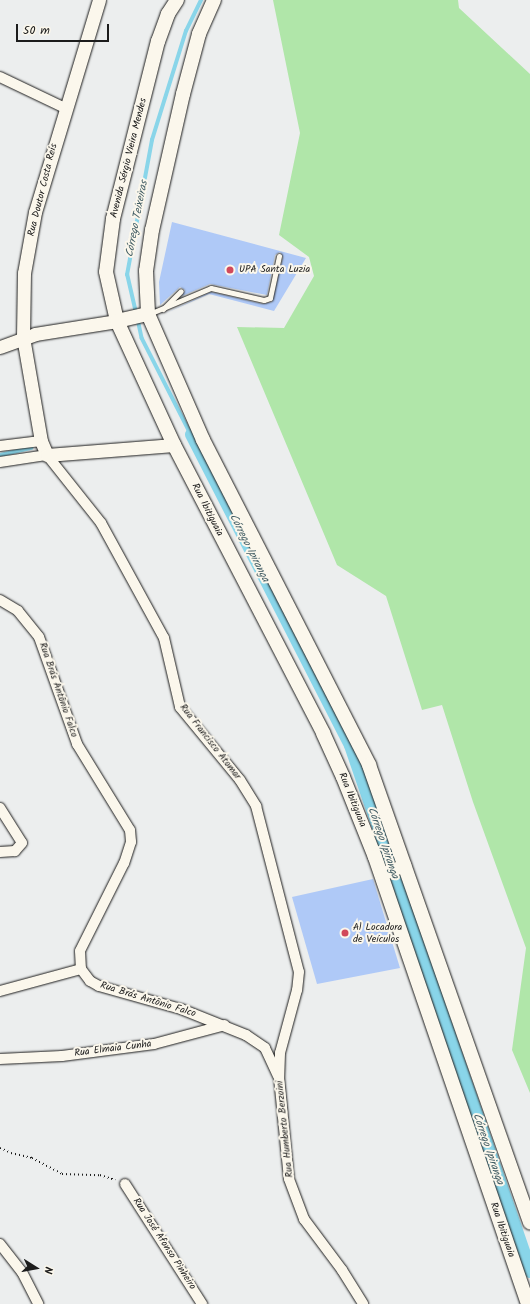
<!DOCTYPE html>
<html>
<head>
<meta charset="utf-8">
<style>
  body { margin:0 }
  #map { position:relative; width:530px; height:1304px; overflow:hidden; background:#eceeee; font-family:Kalam,sans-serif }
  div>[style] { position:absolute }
  .green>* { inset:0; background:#b0e6a9 }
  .stream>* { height:3.5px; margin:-1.75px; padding:0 1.75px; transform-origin:1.75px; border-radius:1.75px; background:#89d5e9 }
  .canal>* { height:13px; margin:-6.5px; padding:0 6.5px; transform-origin:6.5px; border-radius:6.5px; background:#89d5e9 }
  .building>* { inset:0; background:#afc9f7 }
  .path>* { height:2px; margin-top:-1px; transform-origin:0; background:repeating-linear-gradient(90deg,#1c1c1c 0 1px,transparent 0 4px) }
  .roads { filter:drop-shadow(0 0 1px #1c1c1c) drop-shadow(0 0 1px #1c1c1c) }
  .service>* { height:5px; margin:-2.5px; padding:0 2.5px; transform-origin:2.5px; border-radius:2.5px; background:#fbf7ec }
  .minor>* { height:10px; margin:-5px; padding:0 5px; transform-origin:5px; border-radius:5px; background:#fbf7ec }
  .tertiary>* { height:13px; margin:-6.5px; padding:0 6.5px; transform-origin:6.5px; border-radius:6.5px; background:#fbf7ec }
  .secondary>* { height:14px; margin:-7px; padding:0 7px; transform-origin:7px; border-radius:7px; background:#fbf7ec }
  .dots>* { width:11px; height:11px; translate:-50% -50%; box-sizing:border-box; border:2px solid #fbf7ec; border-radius:50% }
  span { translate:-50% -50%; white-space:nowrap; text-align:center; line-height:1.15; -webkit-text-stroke:4px #fbf7ec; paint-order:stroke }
  .street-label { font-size:10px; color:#1c1c1c }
  .poi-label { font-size:10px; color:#1c1c1c }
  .left { translate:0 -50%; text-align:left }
  .water-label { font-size:11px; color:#425d64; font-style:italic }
  .north { position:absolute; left:16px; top:1248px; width:40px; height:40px; -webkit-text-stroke:3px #fbf7ec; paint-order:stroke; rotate:101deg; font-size:11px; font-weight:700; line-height:16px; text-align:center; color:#1c1c1c }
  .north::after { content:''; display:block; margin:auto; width:14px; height:18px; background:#1c1c1c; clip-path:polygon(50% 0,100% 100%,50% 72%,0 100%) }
  .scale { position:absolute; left:16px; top:24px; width:93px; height:18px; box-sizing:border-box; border:2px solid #1c1c1c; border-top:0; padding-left:5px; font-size:12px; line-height:14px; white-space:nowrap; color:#1c1c1c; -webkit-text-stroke:3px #fbf7ec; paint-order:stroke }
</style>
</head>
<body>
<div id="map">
  <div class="green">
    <div style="clip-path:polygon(273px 0,458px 0,459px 8px,530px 74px,530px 1093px,512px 1050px,526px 948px,473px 802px,442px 705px,422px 710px,386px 596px,337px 565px,237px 327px,284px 328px,314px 276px,309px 257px,279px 235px,300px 133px)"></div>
  </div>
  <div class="stream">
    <div style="left:136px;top:313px;width:39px;rotate:-103deg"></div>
    <div style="left:127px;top:275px;width:137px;rotate:-79.5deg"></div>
    <div style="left:152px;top:140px;width:114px;rotate:-72.7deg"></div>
    <div style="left:186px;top:31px;width:34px;rotate:-64deg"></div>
    <div style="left:138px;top:319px;width:19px;rotate:78deg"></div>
    <div style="left:142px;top:338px;width:108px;rotate:63deg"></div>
    <div style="left:0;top:455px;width:32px;rotate:-13deg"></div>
  </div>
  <div class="canal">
    <div style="left:191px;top:434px;width:349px;rotate:62.9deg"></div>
    <div style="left:350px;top:745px;width:556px;rotate:71.11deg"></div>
  </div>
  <div class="building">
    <div style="clip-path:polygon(172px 222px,306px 258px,274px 311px,209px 294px,164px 314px,211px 292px,263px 304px,272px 302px,283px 257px,280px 252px,275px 255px,267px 295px,210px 284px,182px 296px,185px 290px,180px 287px,160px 305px,159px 282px)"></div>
    <div style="clip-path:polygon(373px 879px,400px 968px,317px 984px,292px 897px)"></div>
  </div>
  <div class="path">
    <div style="left:0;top:1148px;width:12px;rotate:24deg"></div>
    <div style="left:11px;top:1153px;width:22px;rotate:13deg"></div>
    <div style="left:32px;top:1158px;width:34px;rotate:28deg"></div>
    <div style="left:62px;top:1174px;width:38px;rotate:2deg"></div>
    <div style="left:100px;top:1175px;width:16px;rotate:18deg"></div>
  </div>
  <div class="roads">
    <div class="service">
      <div style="left:163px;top:309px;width:25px;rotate:-45deg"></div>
      <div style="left:149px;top:314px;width:67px;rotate:-22.8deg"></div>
      <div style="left:211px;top:288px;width:54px;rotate:12.8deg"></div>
      <div style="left:264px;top:300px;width:6px;rotate:-18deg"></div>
      <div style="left:270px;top:298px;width:43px;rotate:-77.9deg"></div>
    </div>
    <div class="minor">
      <div style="left:0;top:77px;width:72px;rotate:25.5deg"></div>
      <div style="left:0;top:446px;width:41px;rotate:-7deg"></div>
      <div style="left:0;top:462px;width:48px;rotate:-8.5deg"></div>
      <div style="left:47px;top:455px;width:87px;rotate:51.5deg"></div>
      <div style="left:101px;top:523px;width:131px;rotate:61.3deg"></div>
      <div style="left:164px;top:638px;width:71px;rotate:76.9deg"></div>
      <div style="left:180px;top:707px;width:94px;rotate:50.6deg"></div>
      <div style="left:240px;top:780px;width:31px;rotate:58deg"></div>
      <div style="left:256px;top:806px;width:171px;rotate:75.5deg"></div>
      <div style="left:299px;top:972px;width:18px;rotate:96deg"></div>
      <div style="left:297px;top:990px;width:65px;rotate:105.1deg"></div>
      <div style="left:280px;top:1053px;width:24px;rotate:92deg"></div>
      <div style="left:279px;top:1077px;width:102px;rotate:84.4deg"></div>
      <div style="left:289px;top:1179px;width:43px;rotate:69.4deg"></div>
      <div style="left:304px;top:1219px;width:64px;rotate:53.3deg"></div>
      <div style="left:342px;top:1270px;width:40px;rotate:58deg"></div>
      <div style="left:0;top:600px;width:21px;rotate:31deg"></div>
      <div style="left:18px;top:611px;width:33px;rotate:51deg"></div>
      <div style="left:39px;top:637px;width:114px;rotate:70.4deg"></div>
      <div style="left:77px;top:744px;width:101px;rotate:58.4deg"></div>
      <div style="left:130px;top:830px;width:12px;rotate:85deg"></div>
      <div style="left:131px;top:842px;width:22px;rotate:108deg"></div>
      <div style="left:124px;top:863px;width:98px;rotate:116.6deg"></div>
      <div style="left:80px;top:951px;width:18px;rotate:87deg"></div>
      <div style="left:81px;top:969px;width:15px;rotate:53deg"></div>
      <div style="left:90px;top:981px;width:10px;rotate:29deg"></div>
      <div style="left:99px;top:986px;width:85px;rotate:15.7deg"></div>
      <div style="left:181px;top:1009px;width:70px;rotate:21.8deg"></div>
      <div style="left:246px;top:1035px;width:23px;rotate:34deg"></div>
      <div style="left:265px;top:1048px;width:31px;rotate:65deg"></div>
      <div style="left:0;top:808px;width:41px;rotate:57.8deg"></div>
      <div style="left:22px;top:843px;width:11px;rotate:131deg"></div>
      <div style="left:15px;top:851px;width:15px;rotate:176deg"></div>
      <div style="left:0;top:991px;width:84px;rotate:-15.2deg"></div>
      <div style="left:0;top:1059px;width:62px;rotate:-2.8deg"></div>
      <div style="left:62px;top:1056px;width:93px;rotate:-7.4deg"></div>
      <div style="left:154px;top:1044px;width:73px;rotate:-15deg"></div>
      <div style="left:125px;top:1184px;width:143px;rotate:57.3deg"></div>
      <div style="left:0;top:1244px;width:36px;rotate:52deg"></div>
      <div style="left:22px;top:1272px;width:36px;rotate:63deg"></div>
    </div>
    <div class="tertiary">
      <div style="left:99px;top:0;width:221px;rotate:106.8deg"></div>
      <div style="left:35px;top:212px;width:62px;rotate:100.2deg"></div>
      <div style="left:24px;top:273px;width:64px;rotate:90.9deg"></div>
      <div style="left:23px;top:337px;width:106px;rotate:80.2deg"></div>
      <div style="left:41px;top:441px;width:15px;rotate:67deg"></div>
      <div style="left:47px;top:455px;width:127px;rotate:-4.5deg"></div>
      <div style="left:0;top:347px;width:37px;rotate:-20deg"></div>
      <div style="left:35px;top:334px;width:83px;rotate:-9deg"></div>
      <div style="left:381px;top:874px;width:25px;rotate:-21deg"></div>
    </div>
    <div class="secondary">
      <div style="left:177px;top:0;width:17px;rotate:123deg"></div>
      <div style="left:168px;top:14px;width:29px;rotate:110deg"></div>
      <div style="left:158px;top:41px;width:184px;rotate:104.2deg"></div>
      <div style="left:113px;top:219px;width:53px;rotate:97.5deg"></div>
      <div style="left:106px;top:272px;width:50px;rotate:77.3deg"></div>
      <div style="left:117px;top:321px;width:136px;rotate:65.3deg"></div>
      <div style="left:174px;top:445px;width:324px;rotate:62.6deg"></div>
      <div style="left:323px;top:733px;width:48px;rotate:65.6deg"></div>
      <div style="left:343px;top:777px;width:86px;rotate:68.2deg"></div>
      <div style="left:375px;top:857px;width:472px;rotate:71.1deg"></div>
      <div style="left:214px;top:0;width:37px;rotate:114deg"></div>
      <div style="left:199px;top:34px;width:62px;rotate:104.9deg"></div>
      <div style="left:183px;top:94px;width:139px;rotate:102.8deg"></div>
      <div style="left:152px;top:230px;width:41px;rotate:98.3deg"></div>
      <div style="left:146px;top:271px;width:43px;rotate:87.3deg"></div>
      <div style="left:148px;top:314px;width:137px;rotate:66.4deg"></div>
      <div style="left:203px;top:440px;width:365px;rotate:62.9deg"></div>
      <div style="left:369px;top:765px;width:485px;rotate:70.6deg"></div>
      <div style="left:117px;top:321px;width:32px;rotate:-13deg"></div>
    </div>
  </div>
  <div class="dots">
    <div style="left:230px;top:270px;background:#d1495b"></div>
    <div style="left:345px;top:933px;background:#d1495b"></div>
  </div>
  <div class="street-label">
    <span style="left:129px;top:158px;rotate:-76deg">Avenida Sérgio Vieira Mendes</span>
    <span style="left:43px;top:190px;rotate:-76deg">Rua Doutor Costa Reis</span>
    <span style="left:207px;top:510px;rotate:63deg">Rua Ibitiguaia</span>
    <span style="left:58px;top:690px;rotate:71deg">Rua Brás Antônio Falco</span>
    <span style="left:210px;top:742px;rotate:52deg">Rua Francisco Atomar</span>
    <span style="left:352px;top:800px;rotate:68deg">Rua Ibitiguaia</span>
    <span style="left:148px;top:1000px;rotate:17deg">Rua Brás Antônio Falco</span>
    <span style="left:113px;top:1049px;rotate:-7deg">Rua Elmaia Cunha</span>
    <span style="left:285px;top:1129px;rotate:-96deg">Rua Humberto Berzoini</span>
    <span style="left:502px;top:1230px;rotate:71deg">Rua Ibitiguaia</span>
    <span style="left:164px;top:1244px;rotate:57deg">Rua José Afonso Pinheiro</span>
  </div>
  <div class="poi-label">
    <span class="left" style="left:239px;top:270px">UPA Santa Luzia</span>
    <span class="left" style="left:353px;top:933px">Al Locadora<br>de Veículos</span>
  </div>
  <div class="water-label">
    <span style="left:137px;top:219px;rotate:-79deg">Córrego Teixeiras</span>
    <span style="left:249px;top:548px;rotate:63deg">Córrego Ipiranga</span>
    <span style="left:383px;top:843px;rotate:71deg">Córrego Ipiranga</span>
    <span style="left:488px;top:1149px;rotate:71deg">Córrego Ipiranga</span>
  </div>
  <div class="north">N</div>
  <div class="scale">50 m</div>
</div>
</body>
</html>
